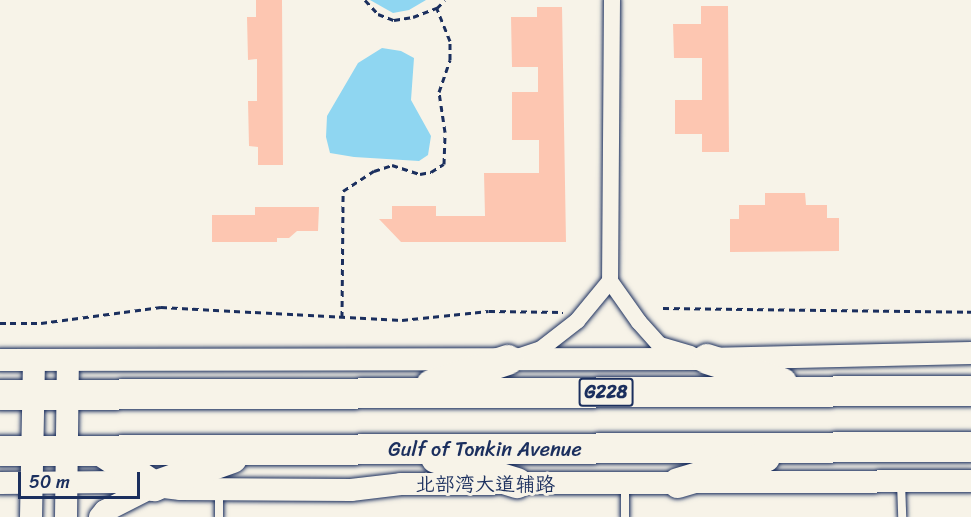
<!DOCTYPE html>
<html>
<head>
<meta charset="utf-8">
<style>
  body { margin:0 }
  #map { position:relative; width:971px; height:517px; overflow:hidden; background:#f7f3e8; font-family:Sriracha,"LXGW WenKai TC",sans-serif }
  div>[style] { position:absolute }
  .water>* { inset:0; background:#8fd6f1 }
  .building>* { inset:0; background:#fdc6b1 }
  .path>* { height:3px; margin-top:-1.5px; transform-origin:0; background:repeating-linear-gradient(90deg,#1b2f5e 0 6px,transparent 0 10.5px) }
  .roads { filter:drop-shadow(0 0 2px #1b2f5e) drop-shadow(0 0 2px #1b2f5e) }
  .lane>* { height:8px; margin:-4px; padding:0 4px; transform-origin:4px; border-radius:4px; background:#f7f3e8 }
  .street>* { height:16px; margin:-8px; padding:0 8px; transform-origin:8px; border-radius:8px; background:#f7f3e8 }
  .secondary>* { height:22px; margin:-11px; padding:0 11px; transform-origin:11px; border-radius:11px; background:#f7f3e8 }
  .highway>* { height:30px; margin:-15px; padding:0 15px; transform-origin:15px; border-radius:15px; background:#f7f3e8 }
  span { translate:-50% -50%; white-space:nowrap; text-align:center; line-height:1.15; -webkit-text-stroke:6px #f7f3e8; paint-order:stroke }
  .shield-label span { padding:2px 4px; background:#f7f3e8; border:2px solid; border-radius:4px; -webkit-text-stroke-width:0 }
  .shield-label { font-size:18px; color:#1b2f5e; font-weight:700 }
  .street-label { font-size:20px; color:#1b2f5e }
  .scale { position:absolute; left:18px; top:472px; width:122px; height:27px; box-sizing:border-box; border:3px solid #1b2f5e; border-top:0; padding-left:8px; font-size:18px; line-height:21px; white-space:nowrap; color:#1b2f5e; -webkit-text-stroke:4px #f7f3e8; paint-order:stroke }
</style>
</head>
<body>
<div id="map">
  <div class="water">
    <div style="clip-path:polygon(370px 0,426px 0,409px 10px,393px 13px)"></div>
    <div style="clip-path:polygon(382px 48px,401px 51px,414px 58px,411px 100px,431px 136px,428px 155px,419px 161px,354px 157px,330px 153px,326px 137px,327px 116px,358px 63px)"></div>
  </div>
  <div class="building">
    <div style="clip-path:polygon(256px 0,282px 0,283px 165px,258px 165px,258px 147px,249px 146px,248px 101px,257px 101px,257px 59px,248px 60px,247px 17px,256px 17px)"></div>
    <div style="clip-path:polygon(701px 6px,728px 6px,729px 152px,702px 152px,702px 134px,675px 134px,675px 100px,702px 100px,702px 58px,674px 58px,673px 24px,701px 24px)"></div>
    <div style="clip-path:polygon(537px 7px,562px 7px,566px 242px,401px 242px,379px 219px,392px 219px,392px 206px,436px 206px,436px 216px,485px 216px,484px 173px,539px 173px,539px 140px,512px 140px,512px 92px,538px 92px,538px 67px,512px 67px,511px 17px,537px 17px)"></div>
    <div style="clip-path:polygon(765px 193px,805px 193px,806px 205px,827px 205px,827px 218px,839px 218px,839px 251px,730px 252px,730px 219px,739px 219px,739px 205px,765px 205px)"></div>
    <div style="clip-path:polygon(255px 207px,319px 207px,318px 231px,297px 231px,289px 238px,277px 238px,277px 242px,212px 242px,212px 215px,255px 215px)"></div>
  </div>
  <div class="path">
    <div style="left:365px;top:0;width:19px;rotate:47deg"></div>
    <div style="left:378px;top:14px;width:17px;rotate:21deg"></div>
    <div style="left:394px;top:20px;width:19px;rotate:-9deg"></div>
    <div style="left:413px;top:17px;width:26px;rotate:-21deg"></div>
    <div style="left:437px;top:8px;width:11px;rotate:-45deg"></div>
    <div style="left:663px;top:308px;width:308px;rotate:0.7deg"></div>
    <div style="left:342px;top:317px;width:126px;rotate:-89.5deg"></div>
    <div style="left:343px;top:191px;width:37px;rotate:-33deg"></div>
    <div style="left:374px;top:171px;width:19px;rotate:-18deg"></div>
    <div style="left:392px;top:165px;width:29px;rotate:18deg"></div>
    <div style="left:420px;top:174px;width:11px;rotate:-10deg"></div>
    <div style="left:431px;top:172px;width:15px;rotate:-32deg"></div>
    <div style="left:444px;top:164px;width:32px;rotate:-88deg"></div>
    <div style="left:445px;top:132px;width:40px;rotate:-98.5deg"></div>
    <div style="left:439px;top:92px;width:34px;rotate:-71deg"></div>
    <div style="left:450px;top:60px;width:19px;rotate:-90deg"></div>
    <div style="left:450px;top:41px;width:35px;rotate:-112deg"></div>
    <div style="left:0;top:323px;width:41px"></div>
    <div style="left:41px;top:323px;width:121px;rotate:-7.6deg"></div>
    <div style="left:161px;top:307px;width:241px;rotate:3.1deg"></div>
    <div style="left:402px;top:320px;width:87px;rotate:-5.9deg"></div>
    <div style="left:489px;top:311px;width:74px;rotate:0.8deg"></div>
  </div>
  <div class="roads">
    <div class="lane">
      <div style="left:901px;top:482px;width:35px;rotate:88deg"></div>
      <div style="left:625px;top:483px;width:34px;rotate:90deg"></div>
      <div style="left:219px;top:490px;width:27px;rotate:90deg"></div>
    </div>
    <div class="street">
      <div style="left:612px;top:0;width:281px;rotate:90.4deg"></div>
      <div style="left:610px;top:281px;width:50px;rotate:54.7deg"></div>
      <div style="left:639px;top:322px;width:31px;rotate:48deg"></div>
      <div style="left:660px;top:345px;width:32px;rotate:16deg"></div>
      <div style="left:520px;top:356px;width:22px;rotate:-18deg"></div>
      <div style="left:541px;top:349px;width:46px;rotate:-37.9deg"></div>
      <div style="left:577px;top:321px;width:52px;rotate:-50.5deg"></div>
    </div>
    <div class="secondary">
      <div style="left:0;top:360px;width:707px;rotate:-0.08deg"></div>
      <div style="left:707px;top:359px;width:264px;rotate:-1.3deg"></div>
      <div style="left:0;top:483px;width:123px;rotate:-0.5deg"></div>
      <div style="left:123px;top:482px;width:58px;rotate:6.9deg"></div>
      <div style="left:181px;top:489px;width:170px;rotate:0.3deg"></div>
      <div style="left:351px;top:490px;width:50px;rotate:-6.8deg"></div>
      <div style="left:401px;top:484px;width:570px;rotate:-0.3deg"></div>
      <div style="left:31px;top:517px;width:157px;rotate:-88.9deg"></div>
      <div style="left:66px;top:517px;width:157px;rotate:-89.3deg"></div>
      <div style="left:100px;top:517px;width:8px;rotate:-50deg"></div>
      <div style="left:105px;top:511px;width:55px;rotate:-27deg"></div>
    </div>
    <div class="highway">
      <div style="left:707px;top:359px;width:79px;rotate:17.7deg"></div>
      <div style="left:431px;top:385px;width:81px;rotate:-18deg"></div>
      <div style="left:0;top:395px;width:971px;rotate:-0.24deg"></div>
      <div style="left:0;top:451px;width:971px;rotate:-0.24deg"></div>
      <div style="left:101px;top:451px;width:64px;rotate:33.4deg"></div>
      <div style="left:154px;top:486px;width:83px;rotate:-19.7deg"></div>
      <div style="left:436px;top:458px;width:85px;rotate:17.2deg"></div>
      <div style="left:678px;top:483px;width:91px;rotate:-16.6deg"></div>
    </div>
  </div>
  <div class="shield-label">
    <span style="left:606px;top:392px">G228</span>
  </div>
  <div class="street-label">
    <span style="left:485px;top:449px">Gulf of Tonkin Avenue</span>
    <span style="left:485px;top:484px">北部湾大道辅路</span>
  </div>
  <div class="scale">50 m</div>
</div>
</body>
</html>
